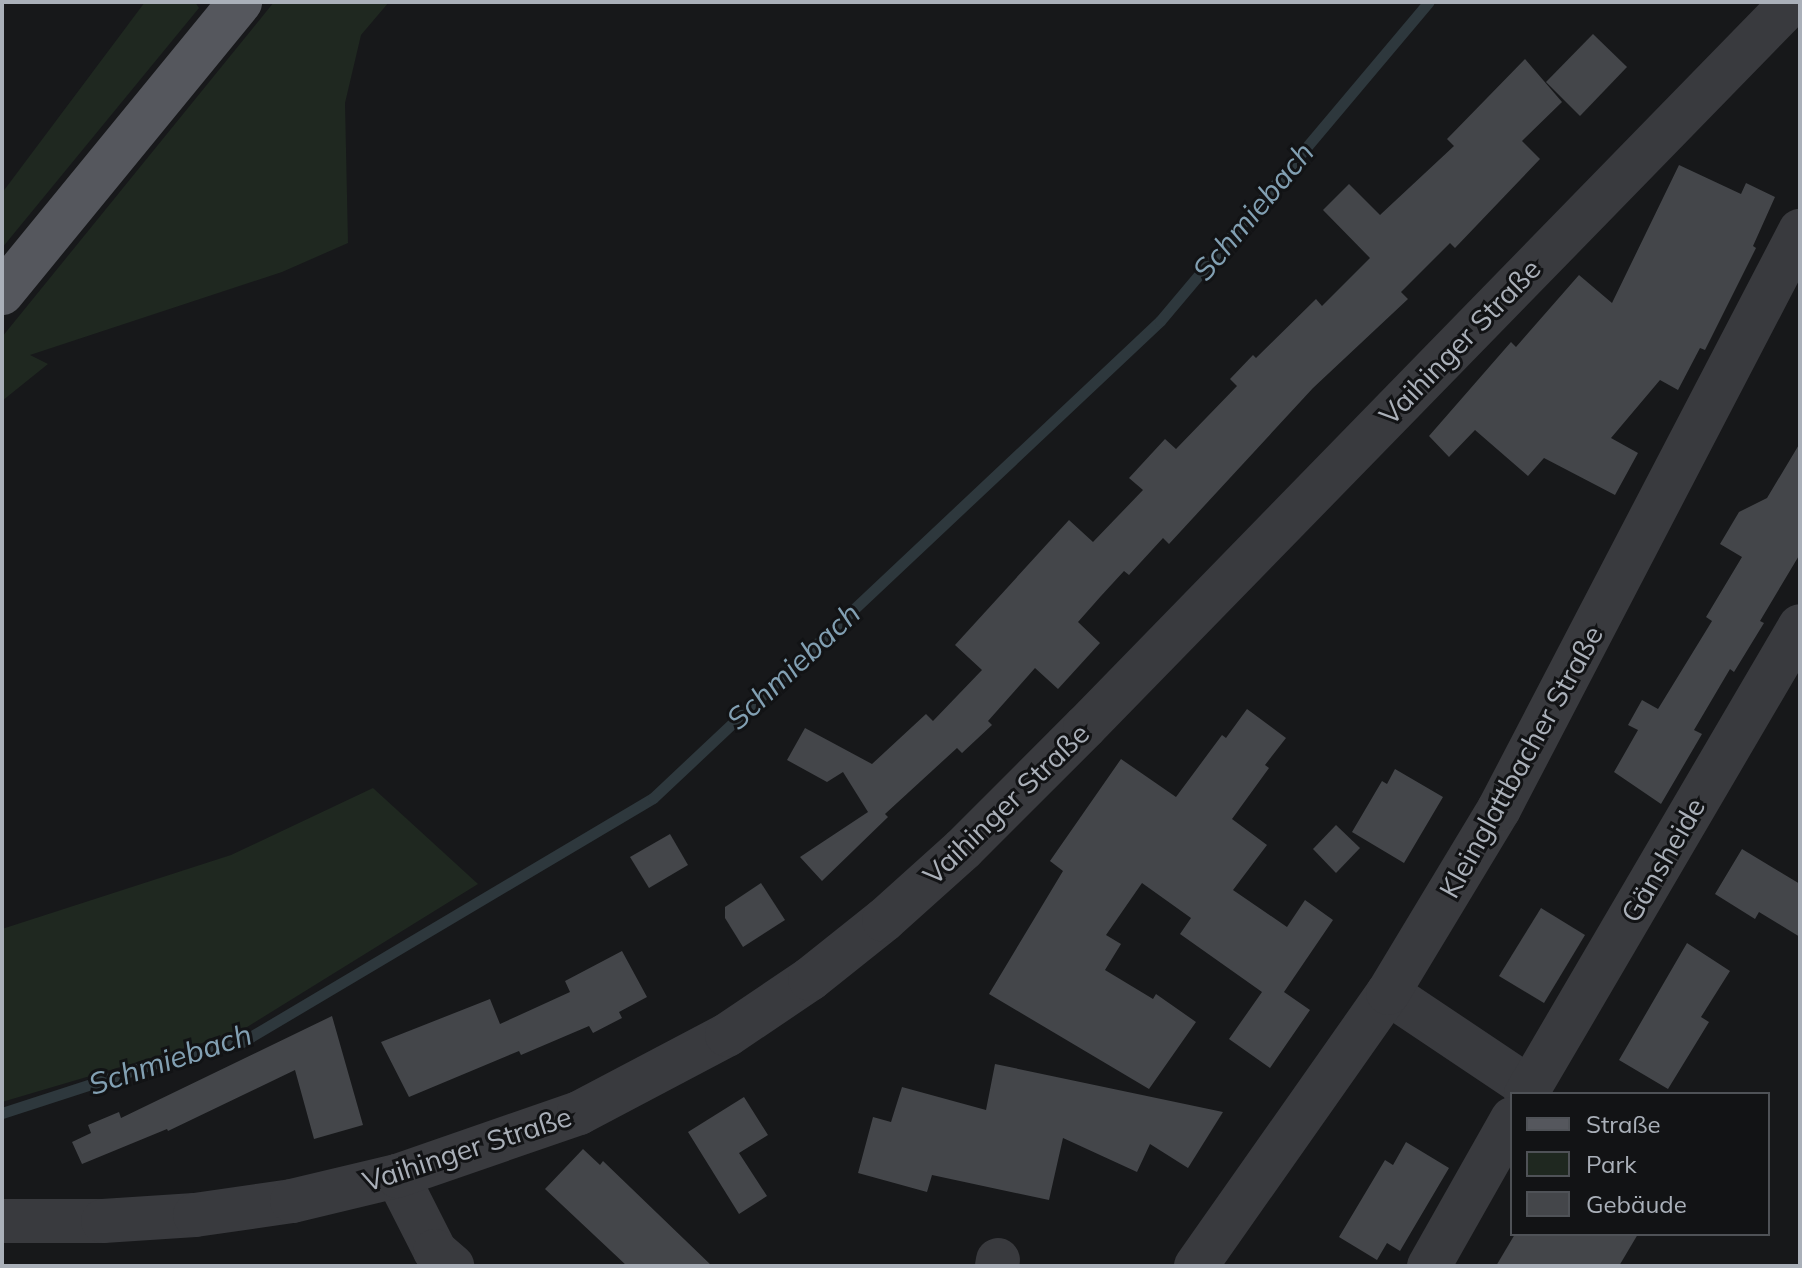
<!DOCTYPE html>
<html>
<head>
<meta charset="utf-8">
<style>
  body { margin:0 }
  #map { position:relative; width:1802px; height:1268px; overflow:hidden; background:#17181a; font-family:Mulish,sans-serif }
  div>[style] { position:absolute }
  .green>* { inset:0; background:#1f2820 }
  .stream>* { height:11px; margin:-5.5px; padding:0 5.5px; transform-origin:5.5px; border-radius:5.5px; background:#2e383d }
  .building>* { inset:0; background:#44464a }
  .minor>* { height:44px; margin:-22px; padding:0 22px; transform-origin:22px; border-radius:22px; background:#393a3e }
  .major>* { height:44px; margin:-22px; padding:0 22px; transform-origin:22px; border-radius:22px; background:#55575d }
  span { translate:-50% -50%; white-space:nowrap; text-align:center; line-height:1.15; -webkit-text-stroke:6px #121315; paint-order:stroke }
  .street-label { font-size:28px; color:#aab0b9 }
  .water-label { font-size:30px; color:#82a0b3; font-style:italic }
  .frame { position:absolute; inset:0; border:4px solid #aab0b9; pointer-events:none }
  .legend { position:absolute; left:1510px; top:1092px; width:260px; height:144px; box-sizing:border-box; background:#121315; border:2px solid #4f5257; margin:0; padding:10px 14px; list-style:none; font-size:24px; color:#aab0b9 }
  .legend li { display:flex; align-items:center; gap:16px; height:40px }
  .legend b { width:40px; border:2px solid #4f5257 }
</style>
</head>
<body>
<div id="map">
  <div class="green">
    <div style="clip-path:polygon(145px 2px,195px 2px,199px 8px,2px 248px,2px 193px)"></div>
    <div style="clip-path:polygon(274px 2px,389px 2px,361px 35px,345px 103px,348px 243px,282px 272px,30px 355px,48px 364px,2px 401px,2px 337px)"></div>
    <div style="clip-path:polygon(373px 788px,478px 884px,239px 1032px,2px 1102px,2px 929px,231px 855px)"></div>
  </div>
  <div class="stream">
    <div style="left:2px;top:1113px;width:178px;rotate:-18deg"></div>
    <div style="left:171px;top:1058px;width:73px;rotate:-12.7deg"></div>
    <div style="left:242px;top:1042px;width:478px;rotate:-30.7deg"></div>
    <div style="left:653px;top:798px;width:696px;rotate:-43.25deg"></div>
    <div style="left:1160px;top:321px;width:417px;rotate:-49.9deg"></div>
  </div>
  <div class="building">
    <div style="clip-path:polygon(1593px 34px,1627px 67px,1580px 116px,1546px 82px)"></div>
    <div style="clip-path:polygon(1525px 59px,1562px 102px,1522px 141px,1540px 159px,1455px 248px,1450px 243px,1401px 292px,1408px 299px,1313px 388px,1169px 544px,1163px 538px,1129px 575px,1124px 571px,1101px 596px,1078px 622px,1100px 643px,1058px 689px,1035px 668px,988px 721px,992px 725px,962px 753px,957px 748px,885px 814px,888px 817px,822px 881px,800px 857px,868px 812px,843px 772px,827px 782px,787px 760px,805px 728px,872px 764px,926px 714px,933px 721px,982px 670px,955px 645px,1069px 520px,1093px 542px,1143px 490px,1129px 478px,1165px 439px,1176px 449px,1237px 386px,1230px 379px,1253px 355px,1256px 358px,1316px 299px,1322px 306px,1370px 258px,1323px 210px,1349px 184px,1380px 215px,1454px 146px,1447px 139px)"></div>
    <div style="clip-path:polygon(1679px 165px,1741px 194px,1746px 183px,1775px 197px,1753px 246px,1756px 248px,1705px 350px,1700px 348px,1678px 390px,1660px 380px,1611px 438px,1638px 453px,1615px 495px,1544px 458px,1528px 476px,1475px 430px,1449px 457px,1429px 436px,1511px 342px,1516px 347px,1579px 275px,1612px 303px)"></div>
    <div style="clip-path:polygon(1800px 443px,1800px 554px,1760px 621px,1764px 623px,1734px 672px,1730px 669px,1694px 730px,1702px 734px,1661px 804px,1614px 772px,1638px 730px,1628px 725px,1642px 700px,1658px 709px,1712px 621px,1706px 617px,1742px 557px,1720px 544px,1739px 512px,1767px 498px)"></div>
    <div style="clip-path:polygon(1247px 709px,1286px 738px,1265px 765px,1269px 768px,1232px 819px,1267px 845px,1233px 890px,1287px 927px,1305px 900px,1333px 920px,1284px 992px,1310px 1010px,1270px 1068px,1229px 1039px,1262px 992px,1180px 934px,1191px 918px,1142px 883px,1106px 935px,1121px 944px,1105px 970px,1153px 999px,1156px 994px,1196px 1022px,1149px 1089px,989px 994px,1063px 871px,1050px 861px,1121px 759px,1176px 797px,1222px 735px,1226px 738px)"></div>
    <div style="clip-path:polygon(1395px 769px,1443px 797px,1404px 863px,1352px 832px,1382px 781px,1387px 784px)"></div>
    <div style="clip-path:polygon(1336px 825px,1360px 848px,1336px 873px,1313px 849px)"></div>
    <div style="clip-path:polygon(670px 834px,688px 865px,649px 888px,630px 857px)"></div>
    <div style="clip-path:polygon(1742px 849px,1800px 884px,1800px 937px,1759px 912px,1755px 919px,1715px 894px)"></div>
    <div style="clip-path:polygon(761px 883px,785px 920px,743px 947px,725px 918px,725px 907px)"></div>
    <div style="clip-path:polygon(1541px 908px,1585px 935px,1544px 1003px,1499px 976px)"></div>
    <div style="clip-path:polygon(1687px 943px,1730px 971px,1701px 1017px,1709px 1022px,1668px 1089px,1619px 1060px)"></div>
    <div style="clip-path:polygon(622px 951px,647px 997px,619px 1012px,622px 1018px,593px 1033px,589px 1026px,521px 1055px,519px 1051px,409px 1097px,381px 1042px,490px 999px,500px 1024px,570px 992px,565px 981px)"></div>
    <div style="clip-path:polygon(332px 1016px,363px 1125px,314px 1139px,295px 1070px,168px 1131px,167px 1129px,82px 1164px,72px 1142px,91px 1133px,88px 1125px,119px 1112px,121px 1118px)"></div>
    <div style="clip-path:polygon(995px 1064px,1223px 1112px,1188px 1168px,1150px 1144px,1137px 1172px,1063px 1138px,1049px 1200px,932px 1175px,927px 1192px,858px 1173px,873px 1117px,891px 1122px,902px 1087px,986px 1110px)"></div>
    <div style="clip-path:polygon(744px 1097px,768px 1135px,739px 1153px,767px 1196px,739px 1214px,688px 1132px)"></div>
    <div style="clip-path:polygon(1406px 1142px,1449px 1168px,1400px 1251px,1387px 1243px,1377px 1260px,1339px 1237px,1385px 1160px,1393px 1165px)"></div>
    <div style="clip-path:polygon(583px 1149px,600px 1165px,603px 1161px,712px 1266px,627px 1266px,545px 1189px)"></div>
    <div style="clip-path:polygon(1515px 1234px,1638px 1234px,1619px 1266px,1496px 1266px)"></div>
  </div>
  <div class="minor">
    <div style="left:1388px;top:993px;width:171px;rotate:33.8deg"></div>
    <div style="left:1526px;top:1094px;width:542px;rotate:-59.65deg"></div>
    <div style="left:397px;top:1176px;width:84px;rotate:63.1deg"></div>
    <div style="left:435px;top:1251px;width:23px;rotate:41deg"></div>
    <div style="left:2px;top:1221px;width:101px"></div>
    <div style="left:103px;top:1221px;width:92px;rotate:-3.7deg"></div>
    <div style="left:195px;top:1215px;width:98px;rotate:-8.2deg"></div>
    <div style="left:292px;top:1201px;width:108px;rotate:-13.4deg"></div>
    <div style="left:397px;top:1176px;width:193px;rotate:-19.1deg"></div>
    <div style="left:579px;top:1113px;width:167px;rotate:-27.8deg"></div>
    <div style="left:727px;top:1035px;width:100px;rotate:-34deg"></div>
    <div style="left:810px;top:979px;width:95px;rotate:-38.6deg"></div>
    <div style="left:884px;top:920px;width:106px;rotate:-41.9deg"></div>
    <div style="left:963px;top:849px;width:173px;rotate:-45deg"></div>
    <div style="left:1085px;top:727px;width:1013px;rotate:-45.72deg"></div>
    <div style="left:997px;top:1266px;width:6px;rotate:-81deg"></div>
    <div style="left:1196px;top:1266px;width:334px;rotate:-54.9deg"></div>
    <div style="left:1388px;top:993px;width:215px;rotate:-58.9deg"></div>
    <div style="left:1499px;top:809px;width:652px;rotate:-62.49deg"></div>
    <div style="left:1429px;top:1266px;width:169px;rotate:-60.5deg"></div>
  </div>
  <div class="major">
    <div style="left:2px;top:293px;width:376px;rotate:-50.7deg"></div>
  </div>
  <div class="street-label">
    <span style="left:1460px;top:342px;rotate:-46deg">Vaihinger Straße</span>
    <span style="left:1521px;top:762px;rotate:-61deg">Kleinglattbacher Straße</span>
    <span style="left:1006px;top:804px;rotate:-44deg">Vaihinger Straße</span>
    <span style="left:1663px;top:860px;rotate:-60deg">Gänsheide</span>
    <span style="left:467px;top:1149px;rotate:-18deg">Vaihinger Straße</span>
  </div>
  <div class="water-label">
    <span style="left:1253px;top:211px;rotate:-50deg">Schmiebach</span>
    <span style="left:793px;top:666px;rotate:-43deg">Schmiebach</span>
    <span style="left:170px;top:1059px;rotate:-18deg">Schmiebach</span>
  </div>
  <div class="frame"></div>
  <ul class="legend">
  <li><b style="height:10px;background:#55575d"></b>Straße</li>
  <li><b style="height:22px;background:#1f2820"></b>Park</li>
  <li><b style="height:22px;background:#44464a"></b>Gebäude</li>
  </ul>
</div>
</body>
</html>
